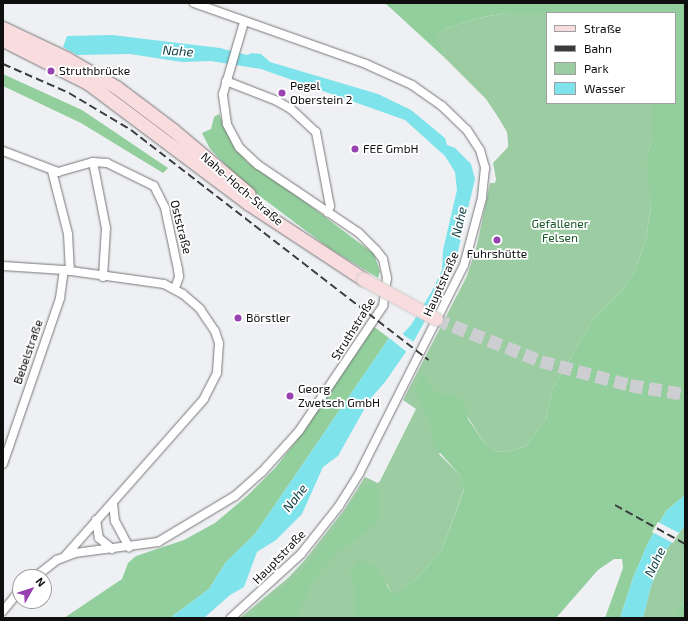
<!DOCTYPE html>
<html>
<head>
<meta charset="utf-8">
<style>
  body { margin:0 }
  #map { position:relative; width:688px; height:621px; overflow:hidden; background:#eff0f3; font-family:"Exo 2",sans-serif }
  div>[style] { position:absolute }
  .green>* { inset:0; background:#9ccca2 }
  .forest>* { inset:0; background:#93cf9c }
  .water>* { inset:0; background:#7ee3eb }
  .pier>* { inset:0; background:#eff0f3 }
  .primary-tunnel>* { height:13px; margin-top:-6.5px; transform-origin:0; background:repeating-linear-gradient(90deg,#cdced1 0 13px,transparent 0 19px) }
  .roads { filter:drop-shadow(0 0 1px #767679) drop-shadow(0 0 1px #767679) }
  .street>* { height:8px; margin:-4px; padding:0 4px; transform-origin:4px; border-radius:4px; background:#fff }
  .primary>* { height:13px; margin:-6.5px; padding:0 6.5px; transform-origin:6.5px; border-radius:6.5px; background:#f9dcdd }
  .rail>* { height:2px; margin-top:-1px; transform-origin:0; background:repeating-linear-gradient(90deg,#3a3b3c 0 8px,transparent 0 12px) }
  .bridges { filter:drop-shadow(0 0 1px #cacaca) drop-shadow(0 0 1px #cacaca) }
  .primary-bridge>* { height:13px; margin:-6.5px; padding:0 6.5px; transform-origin:6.5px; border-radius:6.5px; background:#f9dcdd }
  .dots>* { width:11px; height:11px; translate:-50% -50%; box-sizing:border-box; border:2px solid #fff; border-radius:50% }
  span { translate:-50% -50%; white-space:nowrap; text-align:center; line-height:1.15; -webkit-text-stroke:3.5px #fff; paint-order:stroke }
  .poi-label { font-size:12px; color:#0f0f10 }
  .left { translate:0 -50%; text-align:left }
  .street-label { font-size:12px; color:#0f0f10 }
  .park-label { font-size:12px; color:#165627 }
  .water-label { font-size:13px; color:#0f4043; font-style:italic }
  .frame { position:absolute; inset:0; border:4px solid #0f0f10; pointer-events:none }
  .legend { position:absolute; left:546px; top:12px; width:130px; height:92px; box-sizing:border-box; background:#fff; border:1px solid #9f9f9f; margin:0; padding:5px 7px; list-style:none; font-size:12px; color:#0f0f10 }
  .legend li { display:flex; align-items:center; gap:8px; height:20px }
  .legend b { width:20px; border:1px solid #9f9f9f }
  .north { position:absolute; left:12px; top:569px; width:40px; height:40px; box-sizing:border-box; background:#fff; border:1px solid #9f9f9f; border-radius:50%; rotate:51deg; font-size:11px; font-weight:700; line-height:16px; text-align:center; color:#0f0f10 }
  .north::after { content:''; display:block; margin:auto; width:14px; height:18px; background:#9742b0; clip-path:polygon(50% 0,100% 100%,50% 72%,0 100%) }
</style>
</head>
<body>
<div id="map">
  <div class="green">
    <div style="clip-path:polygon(507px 13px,547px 13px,547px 103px,668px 103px,652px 131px,652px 142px,648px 151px,651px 205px,646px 240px,635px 270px,623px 290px,592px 321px,552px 390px,546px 419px,526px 446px,507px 452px,496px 451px,485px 444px,467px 416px,439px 454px,459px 474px,464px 489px,441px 552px,415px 580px,397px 595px,390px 591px,387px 584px,355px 609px,354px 618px,240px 618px,288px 578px,304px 561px,344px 510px,365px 477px,378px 483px,380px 481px,416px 409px,403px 400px,467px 276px,477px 245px,490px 183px,495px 183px,496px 179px,493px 163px,508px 147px,508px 142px,507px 132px,498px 117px,486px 99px,445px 58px,436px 36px,444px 29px,477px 18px)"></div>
    <div style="clip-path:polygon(685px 525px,685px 601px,678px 607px,678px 618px,643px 618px,651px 586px,666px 550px)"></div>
  </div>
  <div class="forest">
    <div style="clip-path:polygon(385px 3px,685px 3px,685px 495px,666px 511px,647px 545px,633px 578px,620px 618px,605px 618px,623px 568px,622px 559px,614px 559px,598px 570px,556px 618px,354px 618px,355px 591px,350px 570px,360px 560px,376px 566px,390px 591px,397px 594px,415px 580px,441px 552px,464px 490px,459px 474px,434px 446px,430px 423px,415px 391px,421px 376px,424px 375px,434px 392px,458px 397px,465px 404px,468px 419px,485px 444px,496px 451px,507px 452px,526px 446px,546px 419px,552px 390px,592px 321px,623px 290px,635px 270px,646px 240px,651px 205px,647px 163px,648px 151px,652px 142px,652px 103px,675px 103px,675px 13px,507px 13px,477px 18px,444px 29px,437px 36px,445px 58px)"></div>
    <div style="clip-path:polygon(3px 74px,82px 110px,168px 168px,163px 173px,81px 123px,3px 86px)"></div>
    <div style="clip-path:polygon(219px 114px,233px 145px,248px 163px,296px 195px,374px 254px,380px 271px,378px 278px,329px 248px,245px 185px,210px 149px,202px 133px,211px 129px,214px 117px)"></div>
    <div style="clip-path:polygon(373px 326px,389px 338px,255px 534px,226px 562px,209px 589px,170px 618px,64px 618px,122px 579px,128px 563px,136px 556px,184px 540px,215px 523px,247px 496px,275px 468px,297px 440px)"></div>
    <div style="clip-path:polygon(369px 483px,376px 485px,379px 498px,379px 515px,376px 524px,336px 554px,319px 574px,310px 585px,297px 618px,247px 618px,301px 571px,325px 542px,359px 492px)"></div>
    <div style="clip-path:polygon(685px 601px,685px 618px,678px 618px,678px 607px)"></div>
  </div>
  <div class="water">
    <div style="clip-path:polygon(112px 35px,220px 48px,247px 55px,252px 53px,261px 54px,270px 62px,378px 94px,411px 110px,445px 138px,447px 145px,455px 148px,471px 164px,475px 179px,454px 268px,415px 339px,385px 382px,370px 399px,338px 456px,323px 467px,302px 514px,276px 540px,257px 552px,244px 587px,230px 595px,204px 618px,170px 618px,209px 589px,226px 562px,255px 534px,389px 338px,396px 341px,411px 325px,432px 291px,442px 270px,443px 250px,457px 190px,455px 172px,445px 156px,405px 120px,261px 69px,211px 61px,182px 62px,130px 54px,77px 55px,63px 47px,67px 36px)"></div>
    <div style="clip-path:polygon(685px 495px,685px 525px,666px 550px,651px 586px,643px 618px,620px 618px,633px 578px,647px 545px,666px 511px)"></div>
  </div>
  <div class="pier">
    <div style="clip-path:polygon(401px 333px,415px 343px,408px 353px,388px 337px,395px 339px)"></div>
    <div style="clip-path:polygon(658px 522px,679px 533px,673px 543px,652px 532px)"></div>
  </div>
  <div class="primary-tunnel">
    <div style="left:436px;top:319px;width:113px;rotate:21.8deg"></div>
    <div style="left:541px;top:361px;width:92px;rotate:15.1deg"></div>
    <div style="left:630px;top:385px;width:56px;rotate:9.3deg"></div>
  </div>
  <div class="roads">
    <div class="street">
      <div style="left:194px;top:3px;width:182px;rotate:19.5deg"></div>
      <div style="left:366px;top:64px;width:51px;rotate:24.5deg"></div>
      <div style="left:412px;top:85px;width:37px;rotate:35deg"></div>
      <div style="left:442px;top:106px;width:35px;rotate:44deg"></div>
      <div style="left:467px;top:130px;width:24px;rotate:57deg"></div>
      <div style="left:480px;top:150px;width:19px;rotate:74deg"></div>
      <div style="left:485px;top:168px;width:30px;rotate:96deg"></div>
      <div style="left:482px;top:198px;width:69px;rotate:105deg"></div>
      <div style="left:464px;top:265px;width:234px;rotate:116.7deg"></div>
      <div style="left:359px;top:474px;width:38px;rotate:122deg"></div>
      <div style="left:339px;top:506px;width:61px;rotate:128.4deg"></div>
      <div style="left:301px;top:554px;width:95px;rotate:137.6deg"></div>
      <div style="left:226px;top:81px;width:55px;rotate:21.4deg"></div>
      <div style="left:277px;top:101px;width:16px;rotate:30deg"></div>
      <div style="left:291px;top:109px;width:34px;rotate:43deg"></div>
      <div style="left:316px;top:132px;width:75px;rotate:79.3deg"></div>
      <div style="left:330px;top:206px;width:7px;rotate:106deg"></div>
      <div style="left:3px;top:151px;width:59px;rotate:20.9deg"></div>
      <div style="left:58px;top:172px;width:36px;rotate:-16deg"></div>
      <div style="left:93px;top:162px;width:14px;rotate:4deg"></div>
      <div style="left:107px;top:163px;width:52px;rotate:26.1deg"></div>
      <div style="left:154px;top:186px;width:25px;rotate:63deg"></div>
      <div style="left:165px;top:208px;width:62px;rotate:78deg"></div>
      <div style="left:178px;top:269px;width:8px;rotate:83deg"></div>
      <div style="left:179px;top:277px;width:12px;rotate:110deg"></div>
      <div style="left:93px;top:162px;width:67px;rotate:78.9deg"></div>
      <div style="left:106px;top:228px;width:49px;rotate:93.5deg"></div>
      <div style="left:52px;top:171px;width:65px;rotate:75.7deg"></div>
      <div style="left:68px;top:234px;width:37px;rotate:87deg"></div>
      <div style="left:3px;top:266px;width:61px;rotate:3.8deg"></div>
      <div style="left:64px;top:270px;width:101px;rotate:8deg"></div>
      <div style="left:164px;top:284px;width:21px;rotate:28deg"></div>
      <div style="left:183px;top:294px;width:23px;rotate:41deg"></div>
      <div style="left:200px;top:309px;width:27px;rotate:56deg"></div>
      <div style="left:215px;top:331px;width:13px;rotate:72deg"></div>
      <div style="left:219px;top:343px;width:30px;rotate:94deg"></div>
      <div style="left:217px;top:373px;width:29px;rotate:117deg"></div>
      <div style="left:204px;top:399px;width:210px;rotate:131.5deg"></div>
      <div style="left:3px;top:464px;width:176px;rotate:-71deg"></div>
      <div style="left:60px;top:298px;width:28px;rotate:-82deg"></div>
      <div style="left:113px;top:503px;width:18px;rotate:84deg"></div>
      <div style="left:115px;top:521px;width:30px;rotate:62deg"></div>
      <div style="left:96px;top:520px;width:18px;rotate:81deg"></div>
      <div style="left:99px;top:538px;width:17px;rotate:40deg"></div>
      <div style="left:35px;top:577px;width:28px;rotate:-38deg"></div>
      <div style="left:57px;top:560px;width:19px;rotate:-21deg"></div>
      <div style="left:75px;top:553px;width:84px;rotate:-7.5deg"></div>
      <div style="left:158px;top:542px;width:90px;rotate:-30.9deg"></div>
      <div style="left:235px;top:496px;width:36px;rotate:-42deg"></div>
      <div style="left:262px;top:472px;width:55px;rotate:-47.9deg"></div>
      <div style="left:299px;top:431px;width:151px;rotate:-56.1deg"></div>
      <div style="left:383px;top:306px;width:28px;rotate:-82deg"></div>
      <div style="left:387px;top:278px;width:19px;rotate:-102deg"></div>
      <div style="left:383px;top:259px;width:11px;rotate:-128deg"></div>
      <div style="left:376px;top:250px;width:24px;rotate:-135deg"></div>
      <div style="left:359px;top:233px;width:122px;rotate:-146deg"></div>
      <div style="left:258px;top:165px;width:26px;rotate:-137deg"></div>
      <div style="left:239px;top:147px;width:26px;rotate:-118deg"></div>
      <div style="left:227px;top:124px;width:30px;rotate:-98deg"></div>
      <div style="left:223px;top:94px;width:75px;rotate:-73.7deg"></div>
      <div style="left:3px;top:611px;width:27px;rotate:-51deg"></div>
    </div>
    <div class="primary">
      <div style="left:3px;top:28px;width:70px;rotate:25.5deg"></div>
      <div style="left:66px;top:58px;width:58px;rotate:30.1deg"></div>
      <div style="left:116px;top:87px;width:71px;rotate:37deg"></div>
      <div style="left:173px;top:130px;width:99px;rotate:40.1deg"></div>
      <div style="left:3px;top:40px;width:95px;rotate:26.8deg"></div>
      <div style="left:88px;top:83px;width:201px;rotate:36.9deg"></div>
      <div style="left:249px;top:204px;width:136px;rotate:33.3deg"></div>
    </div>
  </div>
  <div class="rail">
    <div style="left:3px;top:64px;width:72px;rotate:23.7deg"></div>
    <div style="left:69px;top:93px;width:72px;rotate:30.8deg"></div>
    <div style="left:131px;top:130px;width:376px;rotate:37.7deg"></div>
    <div style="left:615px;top:505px;width:80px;rotate:29.1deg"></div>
  </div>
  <div class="bridges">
    <div class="primary-bridge">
      <div style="left:363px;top:279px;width:83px;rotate:28.7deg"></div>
    </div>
  </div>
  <div class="dots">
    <div style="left:51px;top:71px;background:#9742b0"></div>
    <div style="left:282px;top:93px;background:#9742b0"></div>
    <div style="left:355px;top:149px;background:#9742b0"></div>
    <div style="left:497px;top:240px;background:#9742b0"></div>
    <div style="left:238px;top:318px;background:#9742b0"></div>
    <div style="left:290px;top:396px;background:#9742b0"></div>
  </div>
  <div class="poi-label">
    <span class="left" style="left:59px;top:71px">Struthbrücke</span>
    <span class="left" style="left:290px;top:93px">Pegel<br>Oberstein 2</span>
    <span class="left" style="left:363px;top:149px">FEE GmbH</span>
    <span style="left:497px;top:254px">Fuhrshütte</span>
    <span class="left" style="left:246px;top:318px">Börstler</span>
    <span class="left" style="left:298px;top:396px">Georg<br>Zwetsch GmbH</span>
  </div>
  <div class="street-label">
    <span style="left:242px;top:189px;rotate:41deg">Nahe-Hoch-Straße</span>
    <span style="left:181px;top:227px;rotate:76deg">Oststraße</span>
    <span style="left:441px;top:284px;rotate:-66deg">Hauptstraße</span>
    <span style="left:353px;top:329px;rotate:-58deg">Struthstraße</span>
    <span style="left:28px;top:352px;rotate:-71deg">Bebelstraße</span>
    <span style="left:279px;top:557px;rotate:-46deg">Hauptstraße</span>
  </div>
  <div class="park-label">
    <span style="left:560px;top:231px">Gefallener<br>Felsen</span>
  </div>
  <div class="water-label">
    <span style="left:178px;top:51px;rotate:4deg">Nahe</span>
    <span style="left:459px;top:222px;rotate:-77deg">Nahe</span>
    <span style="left:295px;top:498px;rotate:-52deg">Nahe</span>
    <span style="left:655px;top:562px;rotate:-64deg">Nahe</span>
  </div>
  <div class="frame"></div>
  <ul class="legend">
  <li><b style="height:5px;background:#f9dcdd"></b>Straße</li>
  <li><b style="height:5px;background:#3a3b3c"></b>Bahn</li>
  <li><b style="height:11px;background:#9ccca2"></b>Park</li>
  <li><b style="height:11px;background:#7ee3eb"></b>Wasser</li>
  </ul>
  <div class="north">N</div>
</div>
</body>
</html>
